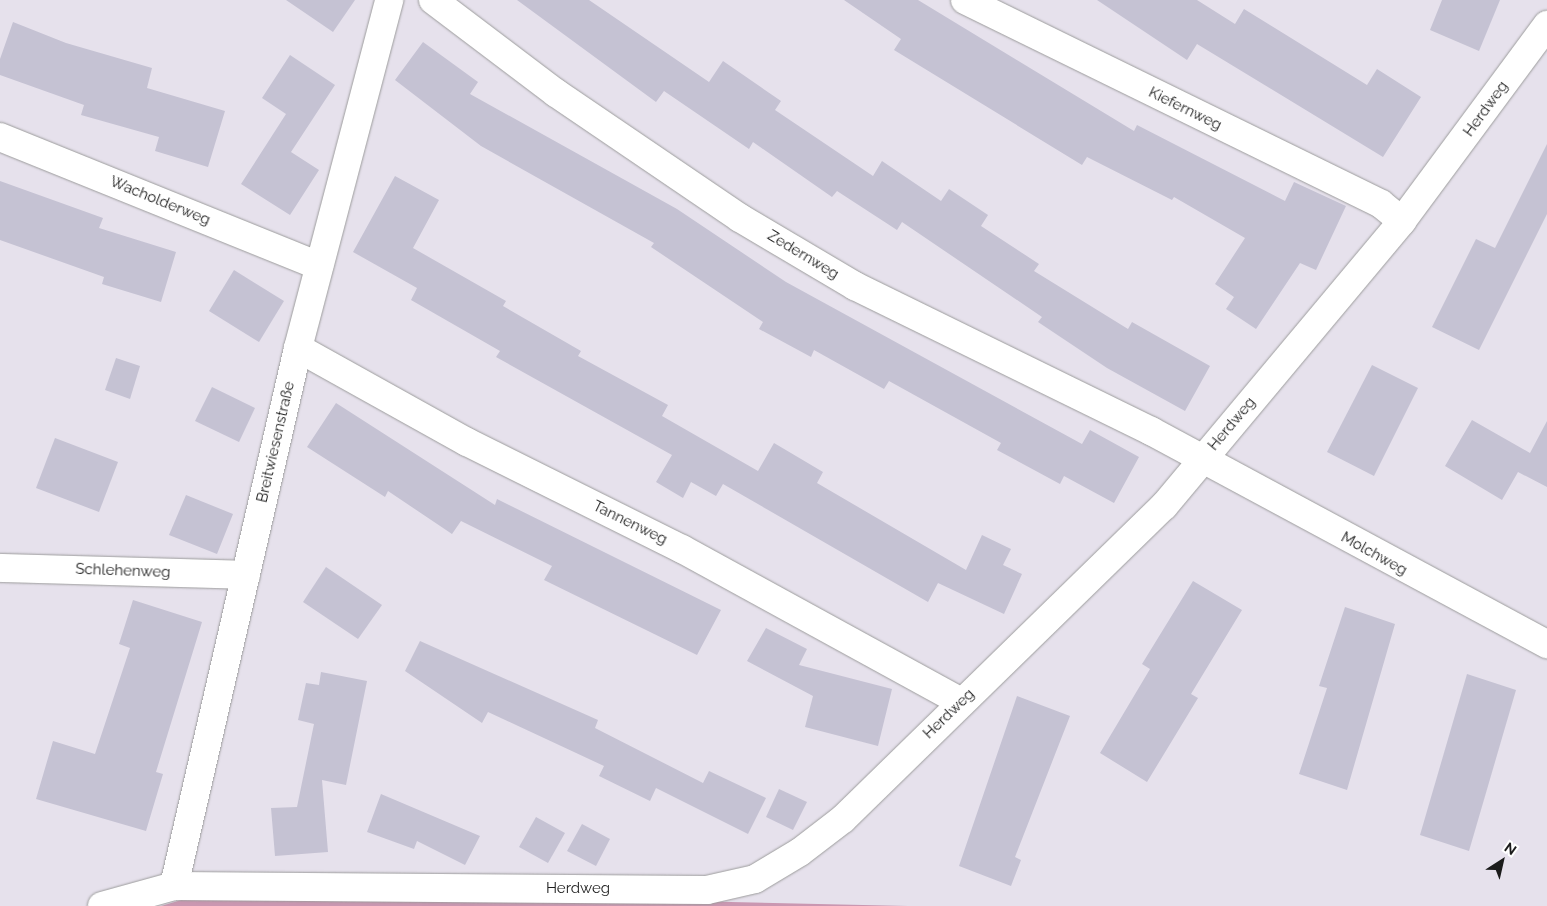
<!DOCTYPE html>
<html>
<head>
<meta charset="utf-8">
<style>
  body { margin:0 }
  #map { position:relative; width:1547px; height:906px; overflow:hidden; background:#e6e1ec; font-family:Raleway,sans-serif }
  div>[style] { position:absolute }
  .forest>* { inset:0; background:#ca97b1 }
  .building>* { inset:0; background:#c5c2d3 }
  .roads { filter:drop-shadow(0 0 1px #9c9c9c) drop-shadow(0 0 1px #9c9c9c) }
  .street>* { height:28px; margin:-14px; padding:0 14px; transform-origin:14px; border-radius:14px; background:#fff }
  span { translate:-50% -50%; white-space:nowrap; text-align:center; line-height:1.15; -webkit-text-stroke:5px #fff; paint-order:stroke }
  .street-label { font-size:15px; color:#1b1b1b }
  .north { position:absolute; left:1477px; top:836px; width:50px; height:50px; -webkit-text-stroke:4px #fff; paint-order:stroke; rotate:35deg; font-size:14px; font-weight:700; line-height:20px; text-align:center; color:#1b1b1b }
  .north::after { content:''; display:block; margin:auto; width:18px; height:22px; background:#1b1b1b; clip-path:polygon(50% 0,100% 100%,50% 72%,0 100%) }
</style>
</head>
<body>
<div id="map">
  <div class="forest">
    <div style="clip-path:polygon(414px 895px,908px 906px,161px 906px,188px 898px)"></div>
  </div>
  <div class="building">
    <div style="clip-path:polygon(286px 0,355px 0,333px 32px)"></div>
    <div style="clip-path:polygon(517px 0,589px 0,709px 82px,723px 61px,781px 101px,775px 110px,873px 176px,882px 161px,941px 201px,949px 189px,988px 215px,981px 226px,1039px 264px,1034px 271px,1128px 329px,1132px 322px,1210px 366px,1185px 411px,1107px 368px,1038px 322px,1042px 317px,902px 222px,897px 230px,837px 191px,832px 197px,753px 142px,749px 149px,664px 91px,656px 102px)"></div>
    <div style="clip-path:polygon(844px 0,918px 0,1134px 131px,1137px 125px,1285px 201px,1294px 182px,1346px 206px,1316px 270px,1300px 263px,1256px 329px,1226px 309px,1234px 297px,1215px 284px,1245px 238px,1174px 197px,1172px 200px,1087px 157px,1082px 165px,894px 50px,901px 39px)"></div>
    <div style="clip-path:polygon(1097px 0,1197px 0,1235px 24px,1244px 9px,1367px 85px,1377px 69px,1421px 97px,1383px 157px,1197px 44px,1187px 60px)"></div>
    <div style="clip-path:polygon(1442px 0,1500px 0,1479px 51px,1430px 30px)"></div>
    <div style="clip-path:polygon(13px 22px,66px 43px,152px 68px,147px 88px,225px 111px,208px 167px,155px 151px,159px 137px,81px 115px,84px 105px,0 75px,0 59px)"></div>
    <div style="clip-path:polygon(423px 42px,478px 82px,470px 94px,677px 209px,786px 282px,1082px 444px,1090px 430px,1139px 457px,1114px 503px,1064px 476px,1060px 484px,997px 450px,1001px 443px,889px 381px,884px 389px,814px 350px,811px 357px,759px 329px,763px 322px,651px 247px,654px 243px,481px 146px,395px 80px)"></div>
    <div style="clip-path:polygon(290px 55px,335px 85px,291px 152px,319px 170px,290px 215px,241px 184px,286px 114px,262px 98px)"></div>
    <div style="clip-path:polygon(1547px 144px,1547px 214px,1479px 350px,1432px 327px,1476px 239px,1495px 248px)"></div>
    <div style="clip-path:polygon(395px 176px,439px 200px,413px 248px,506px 301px,503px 306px,581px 351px,578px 356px,668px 405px,662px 416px,758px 471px,774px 443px,823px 472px,817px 483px,966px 570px,982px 535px,1011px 549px,1003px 565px,1022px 574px,1004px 614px,938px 583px,928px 602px,723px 484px,716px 496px,691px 482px,683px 498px,656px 482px,672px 455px,496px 357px,500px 351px,411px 300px,417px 288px,353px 252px)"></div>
    <div style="clip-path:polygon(0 181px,103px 218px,99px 228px,176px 252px,161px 302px,102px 284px,104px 277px,0 240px)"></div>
    <div style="clip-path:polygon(234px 270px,284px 301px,259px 342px,209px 311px)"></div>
    <div style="clip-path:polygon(116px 358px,140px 366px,130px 399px,105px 390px)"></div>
    <div style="clip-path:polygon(1372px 365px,1418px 388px,1374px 476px,1327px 452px)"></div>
    <div style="clip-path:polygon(212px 387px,255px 408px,239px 442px,195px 421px)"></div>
    <div style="clip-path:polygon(336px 403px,495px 505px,497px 499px,721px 610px,697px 655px,544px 580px,552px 566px,461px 521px,452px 534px,388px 491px,385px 497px,307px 447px)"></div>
    <div style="clip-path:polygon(1472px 420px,1530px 453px,1547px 421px,1547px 487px,1518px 472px,1502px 500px,1445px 466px)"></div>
    <div style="clip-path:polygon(55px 438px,118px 462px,99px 512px,36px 488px)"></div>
    <div style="clip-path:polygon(186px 495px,233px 514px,217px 554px,169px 535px)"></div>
    <div style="clip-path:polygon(326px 567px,382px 605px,358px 639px,303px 602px)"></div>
    <div style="clip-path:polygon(1193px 581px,1242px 610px,1191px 694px,1198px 698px,1147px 782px,1100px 753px,1150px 669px,1142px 664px)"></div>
    <div style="clip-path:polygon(133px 600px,202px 622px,156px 772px,163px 774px,146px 831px,36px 799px,53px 741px,95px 754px,130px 648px,119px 644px)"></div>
    <div style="clip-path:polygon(1345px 607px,1395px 624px,1347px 790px,1299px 774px,1327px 688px,1319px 686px)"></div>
    <div style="clip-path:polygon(766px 628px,807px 649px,799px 665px,892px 689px,878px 746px,805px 727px,813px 696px,747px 661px)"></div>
    <div style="clip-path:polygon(420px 641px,598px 720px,595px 728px,703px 783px,709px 771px,766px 798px,748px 834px,656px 788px,650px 801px,599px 776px,604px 766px,488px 712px,482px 723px,405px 671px)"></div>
    <div style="clip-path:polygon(321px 672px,367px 681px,346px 785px,322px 780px,328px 852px,275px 856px,271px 808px,297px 807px,314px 724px,298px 720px,306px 683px,319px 685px)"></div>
    <div style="clip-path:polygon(1467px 674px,1516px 690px,1469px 851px,1420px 835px)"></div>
    <div style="clip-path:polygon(1017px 696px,1070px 716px,1015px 857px,1021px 860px,1011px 886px,959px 866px)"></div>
    <div style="clip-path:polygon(779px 789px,807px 802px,793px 830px,766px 817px)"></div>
    <div style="clip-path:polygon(381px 794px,480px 836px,465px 865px,417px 841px,414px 849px,367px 832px)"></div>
    <div style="clip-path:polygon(536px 817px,565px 833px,548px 863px,519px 847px)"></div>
    <div style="clip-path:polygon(582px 824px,610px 839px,596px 866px,567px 851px)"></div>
  </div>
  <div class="roads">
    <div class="street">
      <div style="left:433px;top:0;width:154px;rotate:37.1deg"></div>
      <div style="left:556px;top:93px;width:222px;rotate:34.2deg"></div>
      <div style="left:740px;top:218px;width:134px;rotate:30.6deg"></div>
      <div style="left:855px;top:286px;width:330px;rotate:26.1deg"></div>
      <div style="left:1151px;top:431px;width:450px;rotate:28.3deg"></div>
      <div style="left:965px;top:0;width:463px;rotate:26.1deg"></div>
      <div style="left:1381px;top:204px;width:27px;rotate:39deg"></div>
      <div style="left:0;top:137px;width:344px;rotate:22deg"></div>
      <div style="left:298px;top:348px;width:193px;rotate:29.1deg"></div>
      <div style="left:467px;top:442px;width:240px;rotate:26.5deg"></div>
      <div style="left:682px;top:549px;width:318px;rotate:28.7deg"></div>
      <div style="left:0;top:568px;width:246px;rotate:1.6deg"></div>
      <div style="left:174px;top:886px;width:552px;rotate:-77.02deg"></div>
      <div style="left:298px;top:348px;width:360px;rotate:-75.3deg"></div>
      <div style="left:102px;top:906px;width:75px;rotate:-15.5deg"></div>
      <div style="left:174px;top:886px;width:533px;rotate:0.43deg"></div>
      <div style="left:707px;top:890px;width:49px;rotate:-12.9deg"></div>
      <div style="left:755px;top:879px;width:52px;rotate:-31deg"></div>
      <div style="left:800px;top:852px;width:54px;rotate:-37.5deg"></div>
      <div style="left:843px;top:819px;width:448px;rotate:-44.3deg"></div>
      <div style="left:1164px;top:506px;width:371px;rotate:-50.1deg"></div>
      <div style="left:1402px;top:221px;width:244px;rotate:-53.5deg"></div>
    </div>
  </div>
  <div class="street-label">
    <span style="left:1185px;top:109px;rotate:26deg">Kiefernweg</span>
    <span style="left:1486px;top:109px;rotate:-54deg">Herdweg</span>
    <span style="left:160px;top:201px;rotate:22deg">Wacholderweg</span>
    <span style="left:803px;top:255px;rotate:31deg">Zedernweg</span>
    <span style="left:1232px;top:424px;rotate:-50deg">Herdweg</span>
    <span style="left:276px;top:442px;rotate:-77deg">Breitwiesenstraße</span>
    <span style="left:630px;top:523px;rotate:26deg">Tannenweg</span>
    <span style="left:1374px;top:554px;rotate:29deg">Molchweg</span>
    <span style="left:123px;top:571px;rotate:2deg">Schlehenweg</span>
    <span style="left:949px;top:714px;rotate:-44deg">Herdweg</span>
    <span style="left:578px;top:889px">Herdweg</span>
  </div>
  <div class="north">N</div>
</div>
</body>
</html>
